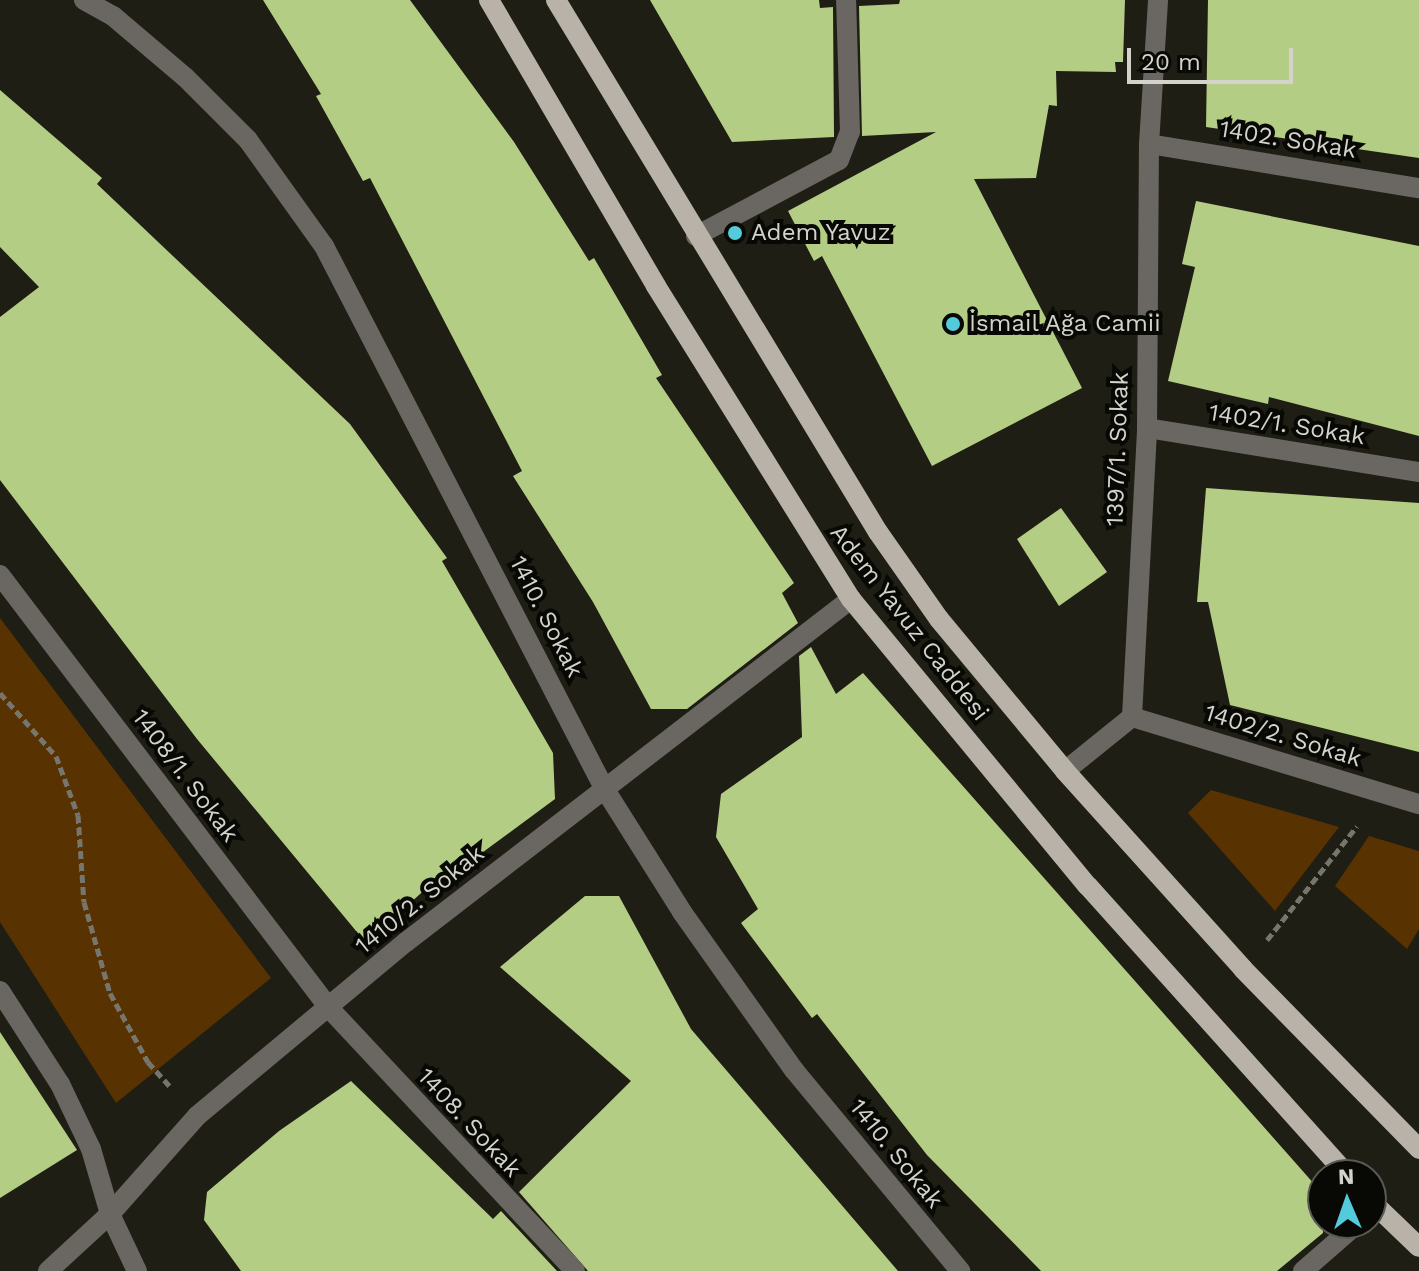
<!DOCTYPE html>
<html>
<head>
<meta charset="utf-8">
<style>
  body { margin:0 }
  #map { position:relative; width:1419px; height:1271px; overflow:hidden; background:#1f1e14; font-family:"Work Sans",sans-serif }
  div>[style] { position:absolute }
  .green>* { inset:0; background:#593202 }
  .building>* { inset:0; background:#b3cd85 }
  .path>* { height:5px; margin-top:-2.5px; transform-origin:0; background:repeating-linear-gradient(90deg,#76766d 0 8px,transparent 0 12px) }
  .minor>* { height:20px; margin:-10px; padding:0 10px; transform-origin:10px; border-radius:10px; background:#6a6762 }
  .major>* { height:20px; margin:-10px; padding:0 10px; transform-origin:10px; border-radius:10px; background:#b8b2a8 }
  .dots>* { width:22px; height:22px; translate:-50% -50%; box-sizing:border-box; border:4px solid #080805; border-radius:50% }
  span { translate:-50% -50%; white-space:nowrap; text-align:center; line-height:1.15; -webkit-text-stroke:8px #080805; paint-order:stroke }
  .street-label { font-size:24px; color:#d3d3cc }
  .poi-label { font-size:24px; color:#d3d3cc }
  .left { translate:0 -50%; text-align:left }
  .north { position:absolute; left:1307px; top:1159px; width:80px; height:80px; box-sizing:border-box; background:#080805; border:2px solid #595955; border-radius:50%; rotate:358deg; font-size:22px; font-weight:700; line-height:32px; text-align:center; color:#d3d3cc }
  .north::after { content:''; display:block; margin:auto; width:28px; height:36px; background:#53cbdb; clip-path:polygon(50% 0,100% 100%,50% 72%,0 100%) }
  .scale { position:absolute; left:1127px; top:48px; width:166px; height:36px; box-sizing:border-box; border:4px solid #d3d3cc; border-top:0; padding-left:10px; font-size:24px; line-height:28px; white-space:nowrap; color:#d3d3cc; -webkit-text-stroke:6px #080805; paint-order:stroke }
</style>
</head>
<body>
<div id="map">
  <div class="green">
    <div style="clip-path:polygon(0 618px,271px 978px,116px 1103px,0 922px)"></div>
    <div style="clip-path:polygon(1211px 790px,1339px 827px,1275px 911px,1188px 813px)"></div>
    <div style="clip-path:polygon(1369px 836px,1419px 851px,1419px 929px,1407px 949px,1335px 886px)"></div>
  </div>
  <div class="building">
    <div style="clip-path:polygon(263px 0,410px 0,514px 142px,589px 261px,594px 258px,662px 375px,656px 378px,794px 583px,782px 593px,798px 623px,687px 709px,651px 709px,593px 602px,513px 476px,522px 471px,370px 178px,363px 181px,316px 96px,321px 94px)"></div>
    <div style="clip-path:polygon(650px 0,819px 0,820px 8px,833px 7px,834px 137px,732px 142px)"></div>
    <div style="clip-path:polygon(900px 0,1125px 0,1123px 62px,1115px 62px,1116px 72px,1056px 71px,1057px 106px,1049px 105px,1036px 178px,974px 179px,1082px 388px,932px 466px,822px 256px,814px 261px,788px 211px,936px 132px,862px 136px,859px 6px,899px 4px)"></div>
    <div style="clip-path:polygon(1208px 0,1419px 0,1419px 158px,1206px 127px)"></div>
    <div style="clip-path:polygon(0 90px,102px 178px,97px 184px,350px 424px,447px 558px,442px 561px,553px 753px,555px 799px,479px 855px,473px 846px,366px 943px,197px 739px,0 480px,0 317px,39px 287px,0 247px)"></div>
    <div style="clip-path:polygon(1196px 201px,1419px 246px,1419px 436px,1269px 397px,1268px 404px,1168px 381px,1195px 267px,1182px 264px)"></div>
    <div style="clip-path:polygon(1206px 488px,1419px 503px,1419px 752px,1230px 705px,1208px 602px,1197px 602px)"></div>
    <div style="clip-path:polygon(1061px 508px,1107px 572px,1059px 606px,1017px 539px)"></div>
    <div style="clip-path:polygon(811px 647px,836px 694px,863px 673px,1323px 1194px,1323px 1233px,1277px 1271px,1041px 1271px,927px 1155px,817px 1014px,812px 1018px,741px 923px,758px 909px,716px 837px,721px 794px,802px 737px,799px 656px)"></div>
    <div style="clip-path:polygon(585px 896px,619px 896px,691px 1029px,898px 1271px,588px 1271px,519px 1192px,631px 1081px,500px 967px)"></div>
    <div style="clip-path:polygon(0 1032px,77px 1150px,0 1198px)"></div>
    <div style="clip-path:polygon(351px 1081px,493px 1219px,501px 1211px,557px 1271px,241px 1271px,204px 1220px,207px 1192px,279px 1131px)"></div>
  </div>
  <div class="path">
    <div style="left:0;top:693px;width:84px;rotate:48.4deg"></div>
    <div style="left:56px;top:756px;width:63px;rotate:69.6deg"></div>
    <div style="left:78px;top:815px;width:87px;rotate:86.1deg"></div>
    <div style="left:84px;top:902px;width:95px;rotate:74.1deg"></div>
    <div style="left:110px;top:993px;width:79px;rotate:61.2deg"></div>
    <div style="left:148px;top:1062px;width:36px;rotate:48deg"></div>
    <div style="left:1267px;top:940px;width:145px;rotate:-51.7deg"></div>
  </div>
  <div class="minor">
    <div style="left:84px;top:0;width:33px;rotate:29deg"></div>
    <div style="left:113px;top:16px;width:94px;rotate:40.3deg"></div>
    <div style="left:185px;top:77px;width:89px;rotate:45deg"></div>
    <div style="left:248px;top:140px;width:130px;rotate:54.4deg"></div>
    <div style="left:324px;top:246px;width:610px;rotate:62.68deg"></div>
    <div style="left:604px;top:788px;width:146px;rotate:57.8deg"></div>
    <div style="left:682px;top:912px;width:194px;rotate:54.7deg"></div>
    <div style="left:794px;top:1070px;width:261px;rotate:50.4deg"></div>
    <div style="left:1149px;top:144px;width:274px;rotate:9.3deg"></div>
    <div style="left:696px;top:236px;width:162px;rotate:-28deg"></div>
    <div style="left:839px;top:160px;width:30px;rotate:-69deg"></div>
    <div style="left:850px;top:132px;width:132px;rotate:-91.7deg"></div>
    <div style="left:1147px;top:428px;width:276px;rotate:9.2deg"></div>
    <div style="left:0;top:575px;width:544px;rotate:52.77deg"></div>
    <div style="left:329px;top:1008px;width:360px;rotate:46.9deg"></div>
    <div style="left:1132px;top:717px;width:300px;rotate:16.9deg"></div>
    <div style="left:1065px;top:771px;width:86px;rotate:-38.9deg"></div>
    <div style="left:1132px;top:717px;width:289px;rotate:-87deg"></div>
    <div style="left:1147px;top:428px;width:284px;rotate:-89.6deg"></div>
    <div style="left:1149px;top:144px;width:144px;rotate:-86.4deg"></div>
    <div style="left:0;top:991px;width:111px;rotate:57.2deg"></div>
    <div style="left:60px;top:1084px;width:72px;rotate:64.5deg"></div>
    <div style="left:91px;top:1149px;width:68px;rotate:73.7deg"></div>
    <div style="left:110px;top:1214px;width:63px;rotate:64.7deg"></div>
    <div style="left:48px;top:1271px;width:84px;rotate:-42.6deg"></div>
    <div style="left:110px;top:1214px;width:131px;rotate:-48.4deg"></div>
    <div style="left:197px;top:1116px;width:272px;rotate:-39.8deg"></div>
    <div style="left:406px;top:942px;width:562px;rotate:-37.62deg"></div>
    <div style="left:1303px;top:1271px;width:73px;rotate:-41.1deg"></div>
  </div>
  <div class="major">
    <div style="left:489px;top:0;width:331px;rotate:59.7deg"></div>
    <div style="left:656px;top:286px;width:369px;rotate:58.1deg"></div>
    <div style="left:851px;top:599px;width:372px;rotate:50.5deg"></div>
    <div style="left:1088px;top:886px;width:388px;rotate:48.1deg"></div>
    <div style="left:556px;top:0;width:622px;rotate:58.82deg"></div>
    <div style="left:878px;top:532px;width:106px;rotate:55deg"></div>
    <div style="left:939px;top:619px;width:197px;rotate:50.3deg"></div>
    <div style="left:1065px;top:771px;width:266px;rotate:48deg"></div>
    <div style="left:1243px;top:969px;width:252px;rotate:45.6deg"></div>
    <div style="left:1371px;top:1201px;width:66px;rotate:43.8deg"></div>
  </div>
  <div class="dots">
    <div style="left:735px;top:233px;background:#53cbdb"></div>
    <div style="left:953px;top:324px;background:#53cbdb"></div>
  </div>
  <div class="street-label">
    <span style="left:1288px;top:140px;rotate:9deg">1402. Sokak</span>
    <span style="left:1287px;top:425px;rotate:9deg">1402/1. Sokak</span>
    <span style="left:1118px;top:449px;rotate:-88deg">1397/1. Sokak</span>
    <span style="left:546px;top:617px;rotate:63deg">1410. Sokak</span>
    <span style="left:909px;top:623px;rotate:52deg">Adem Yavuz Caddesi</span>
    <span style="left:1283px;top:736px;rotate:17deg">1402/2. Sokak</span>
    <span style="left:185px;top:776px;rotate:53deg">1408/1. Sokak</span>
    <span style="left:420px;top:900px;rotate:-39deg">1410/2. Sokak</span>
    <span style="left:469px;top:1123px;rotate:47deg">1408. Sokak</span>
    <span style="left:896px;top:1154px;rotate:51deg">1410. Sokak</span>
  </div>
  <div class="poi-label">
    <span class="left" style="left:751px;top:233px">Adem Yavuz</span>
    <span class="left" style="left:969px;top:324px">İsmail Ağa Camii</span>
  </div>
  <div class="north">N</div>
  <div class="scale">20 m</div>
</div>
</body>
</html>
